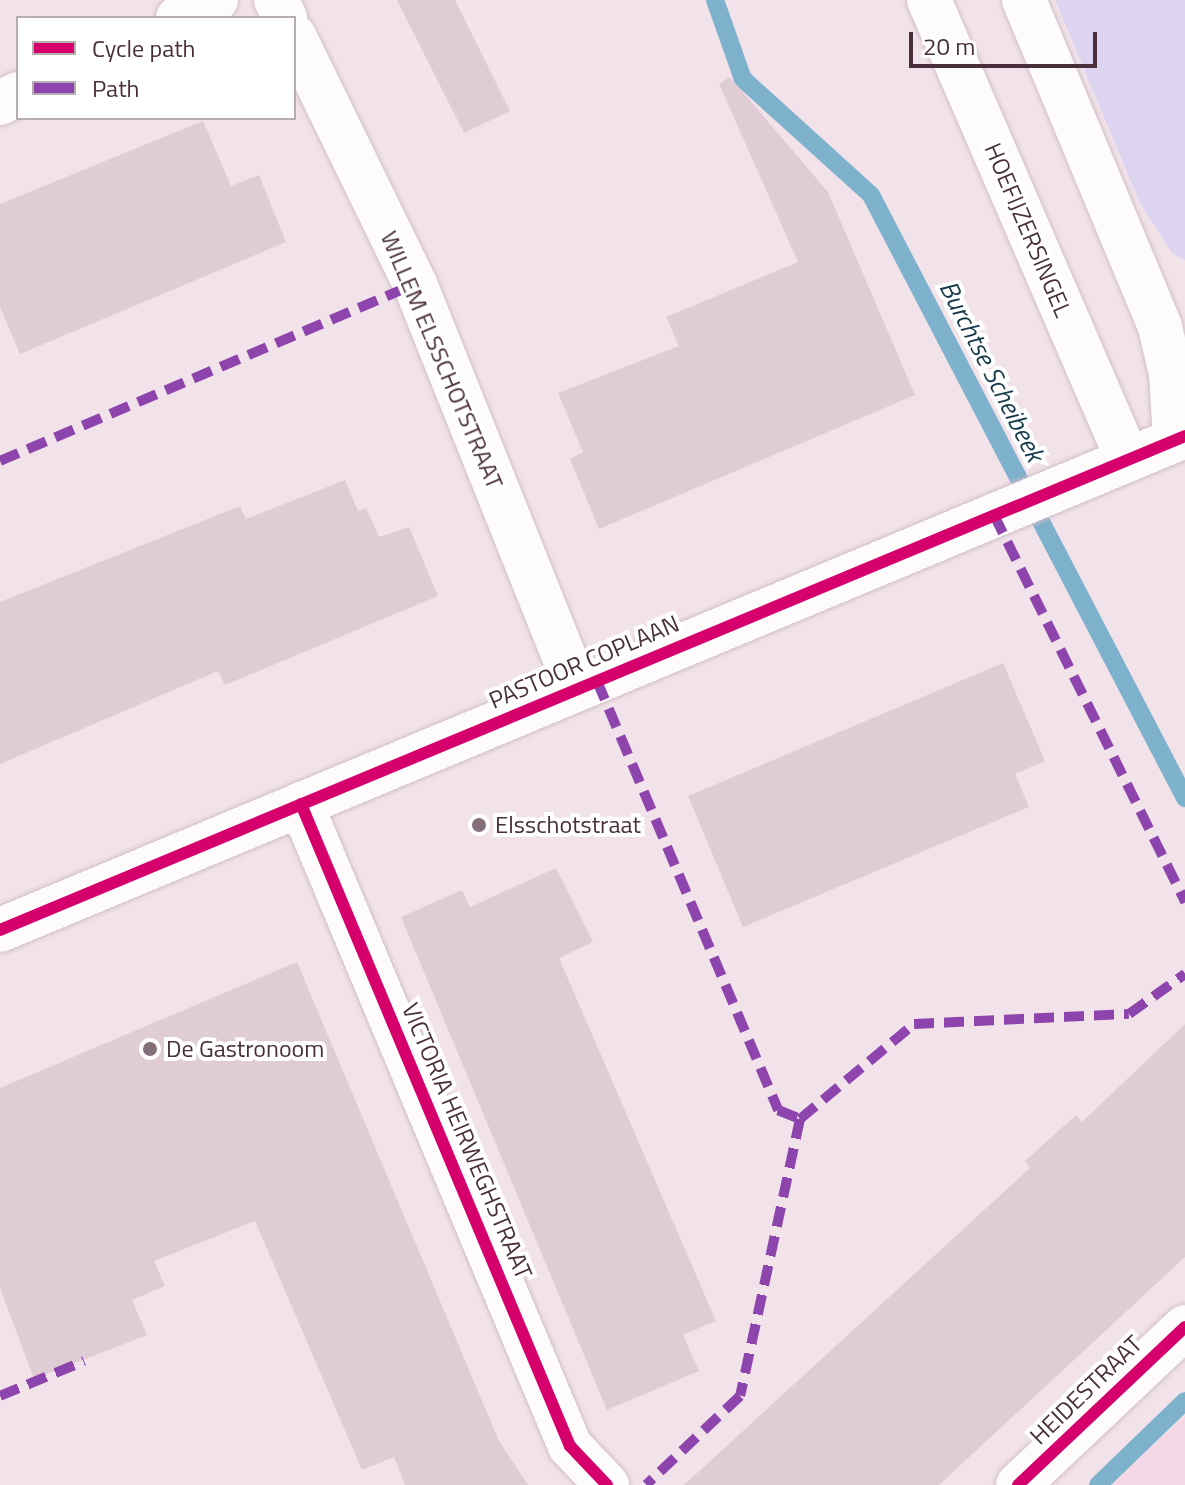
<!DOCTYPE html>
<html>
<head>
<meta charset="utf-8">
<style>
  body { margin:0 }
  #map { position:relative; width:1185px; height:1485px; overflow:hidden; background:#f2e3ea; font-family:"Titillium Web",sans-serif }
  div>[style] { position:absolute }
  .built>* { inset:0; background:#f6d7e6 }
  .green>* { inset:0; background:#ddd4f2 }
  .stream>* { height:18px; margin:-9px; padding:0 9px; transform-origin:9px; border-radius:9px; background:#7eb1cc }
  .building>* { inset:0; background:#e0ccd5 }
  .roads { filter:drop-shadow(0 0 2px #d2bfc8) drop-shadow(0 0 2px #d2bfc8) }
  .street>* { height:44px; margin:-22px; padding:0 22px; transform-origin:22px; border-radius:22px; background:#fdfbfc }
  .secondary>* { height:44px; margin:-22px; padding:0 22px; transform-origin:22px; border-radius:22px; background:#fdfbfc }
  .quiet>* { height:10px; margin-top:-5px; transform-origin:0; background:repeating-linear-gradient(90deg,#8e44ad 0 20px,transparent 0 30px) }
  .cycleway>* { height:12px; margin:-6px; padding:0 6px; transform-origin:6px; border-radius:6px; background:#d6006c }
  .dots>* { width:22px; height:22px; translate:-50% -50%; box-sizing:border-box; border:4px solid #fff; border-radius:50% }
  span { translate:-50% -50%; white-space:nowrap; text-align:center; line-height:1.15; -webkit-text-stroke:8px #fff; paint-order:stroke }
  .street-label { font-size:24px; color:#492f3c }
  .poi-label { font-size:24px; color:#492f3c }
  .left { translate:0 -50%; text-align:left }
  .water-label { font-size:26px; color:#163a49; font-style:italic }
  .legend { position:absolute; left:16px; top:16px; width:280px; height:104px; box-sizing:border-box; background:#fff; border:2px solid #b6acb1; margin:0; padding:10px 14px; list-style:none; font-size:24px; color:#492f3c }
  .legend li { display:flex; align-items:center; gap:16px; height:40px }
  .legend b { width:40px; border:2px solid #b6acb1 }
  .scale { position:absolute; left:909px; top:32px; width:188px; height:36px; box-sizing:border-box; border:4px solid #492f3c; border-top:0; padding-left:10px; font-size:24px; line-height:28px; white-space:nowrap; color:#492f3c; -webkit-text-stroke:6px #fff; paint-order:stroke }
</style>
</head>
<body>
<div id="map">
  <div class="built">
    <div style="clip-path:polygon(1185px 1416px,1185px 1485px,1111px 1485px)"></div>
  </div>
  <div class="green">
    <div style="clip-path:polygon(1055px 0,1185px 0,1185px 260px,1172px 253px,1140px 203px)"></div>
  </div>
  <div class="stream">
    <div style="left:715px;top:0;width:84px;rotate:70.5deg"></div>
    <div style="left:743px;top:79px;width:173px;rotate:42.2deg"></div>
    <div style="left:871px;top:195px;width:680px;rotate:62.49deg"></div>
    <div style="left:1098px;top:1485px;width:121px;rotate:-44deg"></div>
  </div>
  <div class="building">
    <div style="clip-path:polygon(397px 0,455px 0,510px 111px,464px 133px)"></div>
    <div style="clip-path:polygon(730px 77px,828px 192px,915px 395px,599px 529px,570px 459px,583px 452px,558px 393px,679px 346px,666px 317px,798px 262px,719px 84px)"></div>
    <div style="clip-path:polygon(203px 121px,231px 186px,259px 175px,286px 242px,20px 354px,0 307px,0 204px)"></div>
    <div style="clip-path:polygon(345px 480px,358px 511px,366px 508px,379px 537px,409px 527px,438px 596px,225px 685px,218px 671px,0 764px,0 602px,240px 506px,246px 519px)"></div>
    <div style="clip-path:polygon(1003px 663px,1045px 761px,1015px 774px,1029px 807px,743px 927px,688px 796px)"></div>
    <div style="clip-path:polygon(556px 868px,593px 942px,559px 958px,716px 1321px,683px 1335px,699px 1371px,607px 1410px,401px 917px,462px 890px,470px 907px)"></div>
    <div style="clip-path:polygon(297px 962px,499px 1441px,528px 1485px,405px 1485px,394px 1457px,362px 1470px,255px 1221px,154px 1261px,165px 1286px,132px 1300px,147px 1335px,34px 1379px,0 1288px,0 1088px)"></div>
    <div style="clip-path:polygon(1185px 1024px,1185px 1257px,939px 1485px,684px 1485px,1030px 1168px,1025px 1161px,1076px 1115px,1082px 1122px)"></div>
  </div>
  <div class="roads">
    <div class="street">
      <div style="left:276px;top:0;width:20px;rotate:63deg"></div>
      <div style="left:178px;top:18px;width:42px;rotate:-25.3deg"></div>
      <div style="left:294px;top:36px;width:276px;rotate:64deg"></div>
      <div style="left:415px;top:284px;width:436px;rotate:68.2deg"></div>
      <div style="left:0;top:103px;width:20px;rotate:-27deg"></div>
      <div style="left:301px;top:804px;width:696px;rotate:67.27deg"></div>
      <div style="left:570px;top:1446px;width:54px;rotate:46.5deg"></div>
      <div style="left:1018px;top:1485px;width:230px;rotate:-43.4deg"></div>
    </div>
    <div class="secondary">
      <div style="left:929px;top:0;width:501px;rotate:66.61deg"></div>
      <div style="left:1024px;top:0;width:354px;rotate:67.4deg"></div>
      <div style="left:1160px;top:327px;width:48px;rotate:76.8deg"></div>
      <div style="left:1171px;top:374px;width:66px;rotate:86.5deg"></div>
      <div style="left:0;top:930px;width:1284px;rotate:-22.63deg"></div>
    </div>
  </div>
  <div class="quiet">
    <div style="left:0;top:461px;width:451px;rotate:-23.1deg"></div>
    <div style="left:994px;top:515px;width:432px;rotate:63.7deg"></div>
    <div style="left:597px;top:681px;width:466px;rotate:67.1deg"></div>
    <div style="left:778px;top:1110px;width:24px;rotate:22deg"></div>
    <div style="left:800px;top:1119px;width:283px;rotate:102.2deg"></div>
    <div style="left:740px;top:1396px;width:129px;rotate:136.6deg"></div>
    <div style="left:800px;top:1119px;width:148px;rotate:-39.8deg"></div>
    <div style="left:914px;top:1024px;width:215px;rotate:-2.7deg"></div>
    <div style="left:1129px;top:1014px;width:69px;rotate:-35.5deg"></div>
    <div style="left:0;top:1396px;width:91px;rotate:-22.6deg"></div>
  </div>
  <div class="cycleway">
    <div style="left:301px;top:804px;width:696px;rotate:67.27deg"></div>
    <div style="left:570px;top:1446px;width:54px;rotate:46.5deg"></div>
    <div style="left:0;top:930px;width:1284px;rotate:-22.63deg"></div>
    <div style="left:1018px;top:1485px;width:230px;rotate:-43.4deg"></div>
  </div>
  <div class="dots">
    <div style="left:479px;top:825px;background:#846e79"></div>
    <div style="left:150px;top:1049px;background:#846e79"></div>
  </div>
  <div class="street-label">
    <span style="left:1028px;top:230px;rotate:67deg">HOEFIJZERSINGEL</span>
    <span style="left:442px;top:360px;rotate:67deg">WILLEM ELSSCHOTSTRAAT</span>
    <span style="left:584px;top:662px;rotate:-23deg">PASTOOR COPLAAN</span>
    <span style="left:467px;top:1141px;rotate:67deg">VICTORIA HEIRWEGHSTRAAT</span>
    <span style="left:1086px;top:1390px;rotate:-44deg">HEIDESTRAAT</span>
  </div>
  <div class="poi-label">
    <span class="left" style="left:495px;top:825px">Elsschotstraat</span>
    <span class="left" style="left:166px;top:1049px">De Gastronoom</span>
  </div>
  <div class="water-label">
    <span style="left:992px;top:371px;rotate:63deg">Burchtse Scheibeek</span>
  </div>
  <ul class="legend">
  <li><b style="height:10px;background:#d6006c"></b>Cycle path</li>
  <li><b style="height:10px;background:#8e44ad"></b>Path</li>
  </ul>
  <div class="scale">20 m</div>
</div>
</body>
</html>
